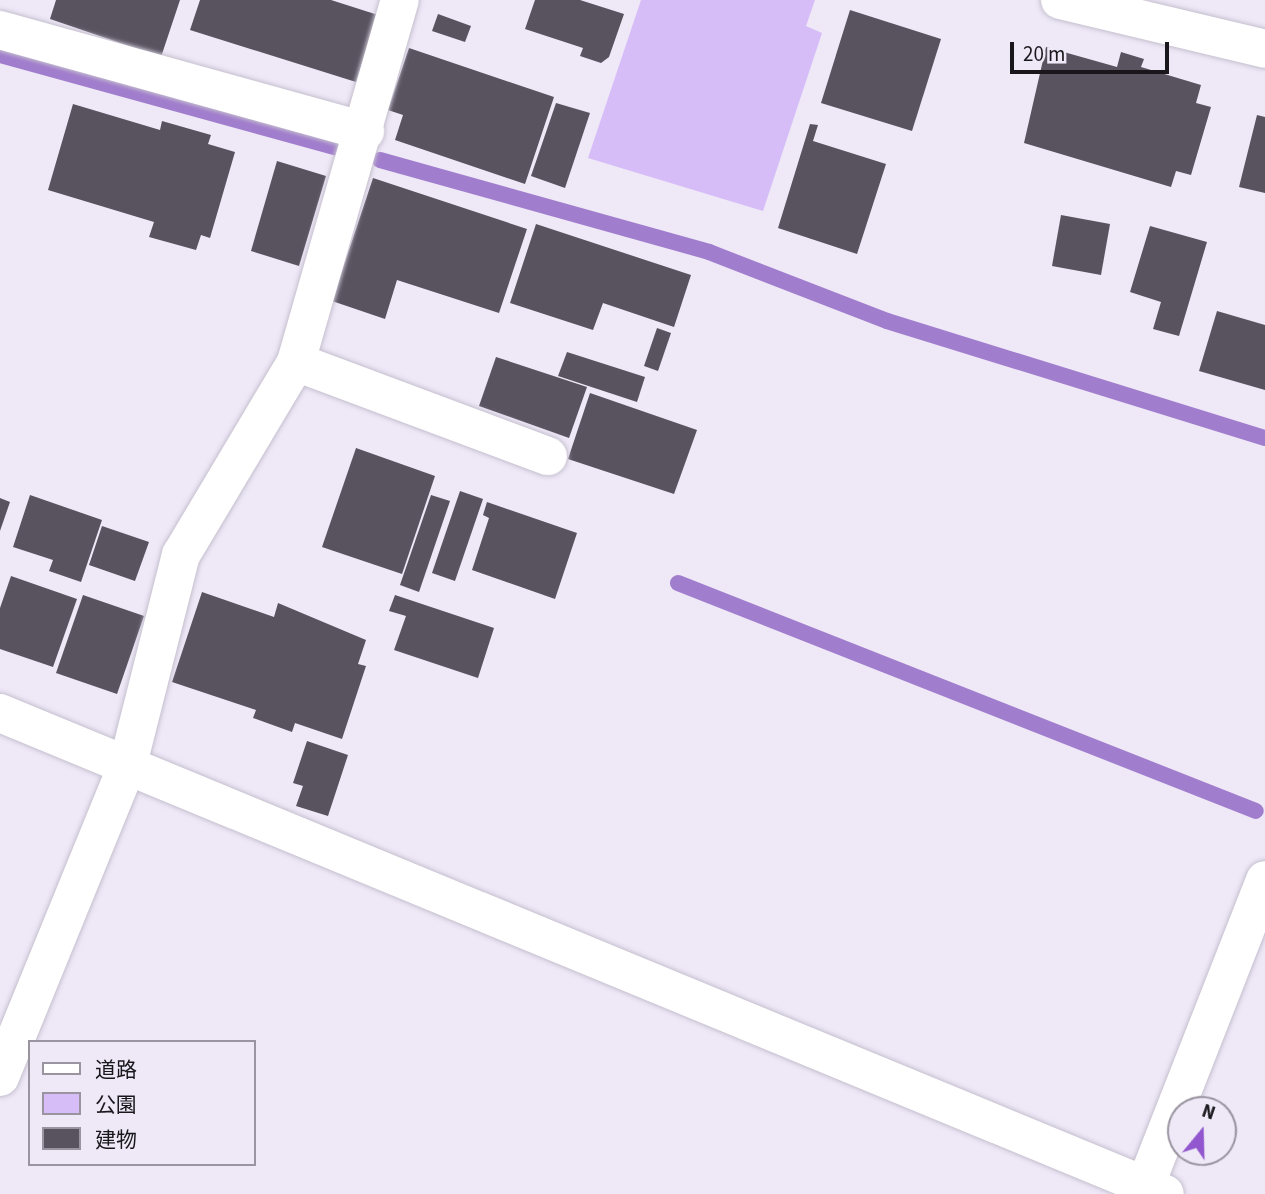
<!DOCTYPE html>
<html>
<head>
<meta charset="utf-8">
<style>
  body { margin:0 }
  #map { position:relative; width:1265px; height:1194px; overflow:hidden; background:#eee8f7; font-family:"Source Sans 3","Noto Sans JP",sans-serif }
  div>[style] { position:absolute }
  .green>* { inset:0; background:#d6bdf7 }
  .stream>* { height:16px; margin:-8px; padding:0 8px; transform-origin:8px; border-radius:8px; background:#a17dcd }
  .building>* { inset:0; background:#595360 }
  .roads { filter:drop-shadow(0 0 2px #c5bfce) drop-shadow(0 0 2px #c5bfce) }
  .minor>* { height:38px; margin:-19px; padding:0 19px; transform-origin:19px; border-radius:19px; background:#fff }
  span { translate:-50% -50%; white-space:nowrap; text-align:center; line-height:1.15; -webkit-text-stroke:7px #eee8f7; paint-order:stroke }
  .legend { position:absolute; left:28px; top:1040px; width:228px; height:126px; box-sizing:border-box; background:#eee8f7; border:2px solid #99949f; margin:0; padding:9px 12px; list-style:none; font-size:21px; color:#19171c }
  .legend li { display:flex; align-items:center; gap:14px; height:35px }
  .legend b { width:35px; border:2px solid #99949f }
  .north { position:absolute; left:1167px; top:1096px; width:70px; height:70px; box-sizing:border-box; background:#eee8f7; border:2px solid #99949f; border-radius:50%; rotate:19deg; font-size:19px; font-weight:700; line-height:28px; text-align:center; color:#19171c }
  .north::after { content:''; display:block; margin:auto; width:24px; height:32px; background:#9257ce; clip-path:polygon(50% 0,100% 100%,50% 72%,0 100%) }
  .scale { position:absolute; left:1010px; top:42px; width:159px; height:32px; box-sizing:border-box; border:4px solid #19171c; border-top:0; padding-left:9px; font-size:21px; line-height:24px; white-space:nowrap; color:#19171c; -webkit-text-stroke:5px #eee8f7; paint-order:stroke }
</style>
</head>
<body>
<div id="map">
  <div class="green">
    <div style="clip-path:polygon(641px 0,815px 0,806px 26px,822px 33px,763px 211px,588px 158px)"></div>
  </div>
  <div class="stream">
    <div style="left:0;top:55px;width:359px;rotate:15.4deg"></div>
    <div style="left:380px;top:160px;width:342px;rotate:15.6deg"></div>
    <div style="left:709px;top:252px;width:191px;rotate:21.2deg"></div>
    <div style="left:887px;top:321px;width:396px;rotate:17.2deg"></div>
    <div style="left:678px;top:583px;width:621px;rotate:21.53deg"></div>
  </div>
  <div class="building">
    <div style="clip-path:polygon(56px 0,180px 0,161px 57px,50px 19px)"></div>
    <div style="clip-path:polygon(200px 0,331px 0,378px 15px,356px 82px,190px 30px)"></div>
    <div style="clip-path:polygon(535px 0,580px 0,624px 14px,609px 57px,601px 63px,580px 56px,583px 48px,525px 29px)"></div>
    <div style="clip-path:polygon(850px 10px,941px 39px,912px 131px,821px 103px)"></div>
    <div style="clip-path:polygon(438px 14px,471px 26px,465px 42px,432px 31px)"></div>
    <div style="clip-path:polygon(1046px 47px,1117px 67px,1121px 52px,1144px 59px,1141px 67px,1201px 85px,1196px 103px,1211px 107px,1191px 175px,1176px 171px,1171px 187px,1024px 143px)"></div>
    <div style="clip-path:polygon(409px 48px,554px 97px,525px 184px,395px 140px,403px 115px,388px 110px)"></div>
    <div style="clip-path:polygon(556px 103px,590px 113px,565px 188px,531px 176px)"></div>
    <div style="clip-path:polygon(73px 104px,160px 130px,162px 121px,211px 135px,208px 144px,235px 152px,210px 238px,201px 235px,196px 250px,149px 237px,154px 222px,48px 190px)"></div>
    <div style="clip-path:polygon(1257px 115px,1265px 117px,1265px 193px,1239px 187px)"></div>
    <div style="clip-path:polygon(810px 124px,818px 125px,813px 141px,886px 164px,857px 254px,778px 228px)"></div>
    <div style="clip-path:polygon(277px 161px,326px 176px,299px 266px,251px 251px)"></div>
    <div style="clip-path:polygon(373px 178px,527px 229px,499px 313px,397px 280px,385px 319px,332px 301px)"></div>
    <div style="clip-path:polygon(1061px 215px,1110px 224px,1101px 275px,1052px 266px)"></div>
    <div style="clip-path:polygon(536px 224px,691px 275px,674px 327px,603px 303px,593px 330px,510px 303px)"></div>
    <div style="clip-path:polygon(1150px 226px,1207px 242px,1179px 336px,1153px 329px,1161px 302px,1130px 292px)"></div>
    <div style="clip-path:polygon(1217px 311px,1265px 325px,1265px 390px,1199px 371px)"></div>
    <div style="clip-path:polygon(657px 328px,671px 333px,658px 371px,644px 366px)"></div>
    <div style="clip-path:polygon(567px 352px,645px 377px,637px 402px,558px 376px)"></div>
    <div style="clip-path:polygon(496px 357px,587px 387px,569px 438px,479px 406px)"></div>
    <div style="clip-path:polygon(590px 393px,697px 430px,674px 494px,568px 459px)"></div>
    <div style="clip-path:polygon(356px 448px,435px 476px,402px 574px,322px 547px)"></div>
    <div style="clip-path:polygon(460px 491px,483px 499px,455px 581px,432px 573px)"></div>
    <div style="clip-path:polygon(30px 495px,102px 520px,81px 582px,49px 571px,53px 560px,13px 547px)"></div>
    <div style="clip-path:polygon(431px 495px,450px 501px,419px 592px,400px 585px)"></div>
    <div style="clip-path:polygon(0 498px,10px 502px,0 531px)"></div>
    <div style="clip-path:polygon(487px 502px,577px 533px,555px 599px,472px 570px,489px 518px,483px 515px)"></div>
    <div style="clip-path:polygon(102px 526px,149px 542px,135px 581px,89px 565px)"></div>
    <div style="clip-path:polygon(11px 576px,77px 599px,53px 667px,0 649px,0 608px)"></div>
    <div style="clip-path:polygon(202px 592px,274px 617px,278px 603px,366px 640px,358px 664px,366px 666px,342px 739px,295px 723px,292px 732px,253px 718px,256px 710px,172px 682px)"></div>
    <div style="clip-path:polygon(83px 595px,144px 616px,117px 694px,56px 673px)"></div>
    <div style="clip-path:polygon(395px 595px,494px 628px,478px 678px,394px 650px,406px 616px,389px 611px)"></div>
    <div style="clip-path:polygon(307px 741px,348px 755px,328px 816px,296px 806px,303px 786px,293px 783px)"></div>
  </div>
  <div class="roads">
    <div class="minor">
      <div style="left:1060px;top:0;width:211px;rotate:13.4deg"></div>
      <div style="left:0;top:30px;width:379px;rotate:15.5deg"></div>
      <div style="left:296px;top:362px;width:269px;rotate:20.5deg"></div>
      <div style="left:0;top:713px;width:1260px;rotate:22.43deg"></div>
      <div style="left:0;top:1077px;width:338px;rotate:-67.8deg"></div>
      <div style="left:128px;top:764px;width:216px;rotate:-75.8deg"></div>
      <div style="left:181px;top:555px;width:225px;rotate:-59.2deg"></div>
      <div style="left:296px;top:362px;width:377px;rotate:-74deg"></div>
      <div style="left:1142px;top:1194px;width:337px;rotate:-68.6deg"></div>
    </div>
  </div>
  <ul class="legend">
  <li><b style="height:9px;background:#fff"></b>道路</li>
  <li><b style="height:19px;background:#d6bdf7"></b>公園</li>
  <li><b style="height:19px;background:#595360"></b>建物</li>
  </ul>
  <div class="north">N</div>
  <div class="scale">20 m</div>
</div>
</body>
</html>
